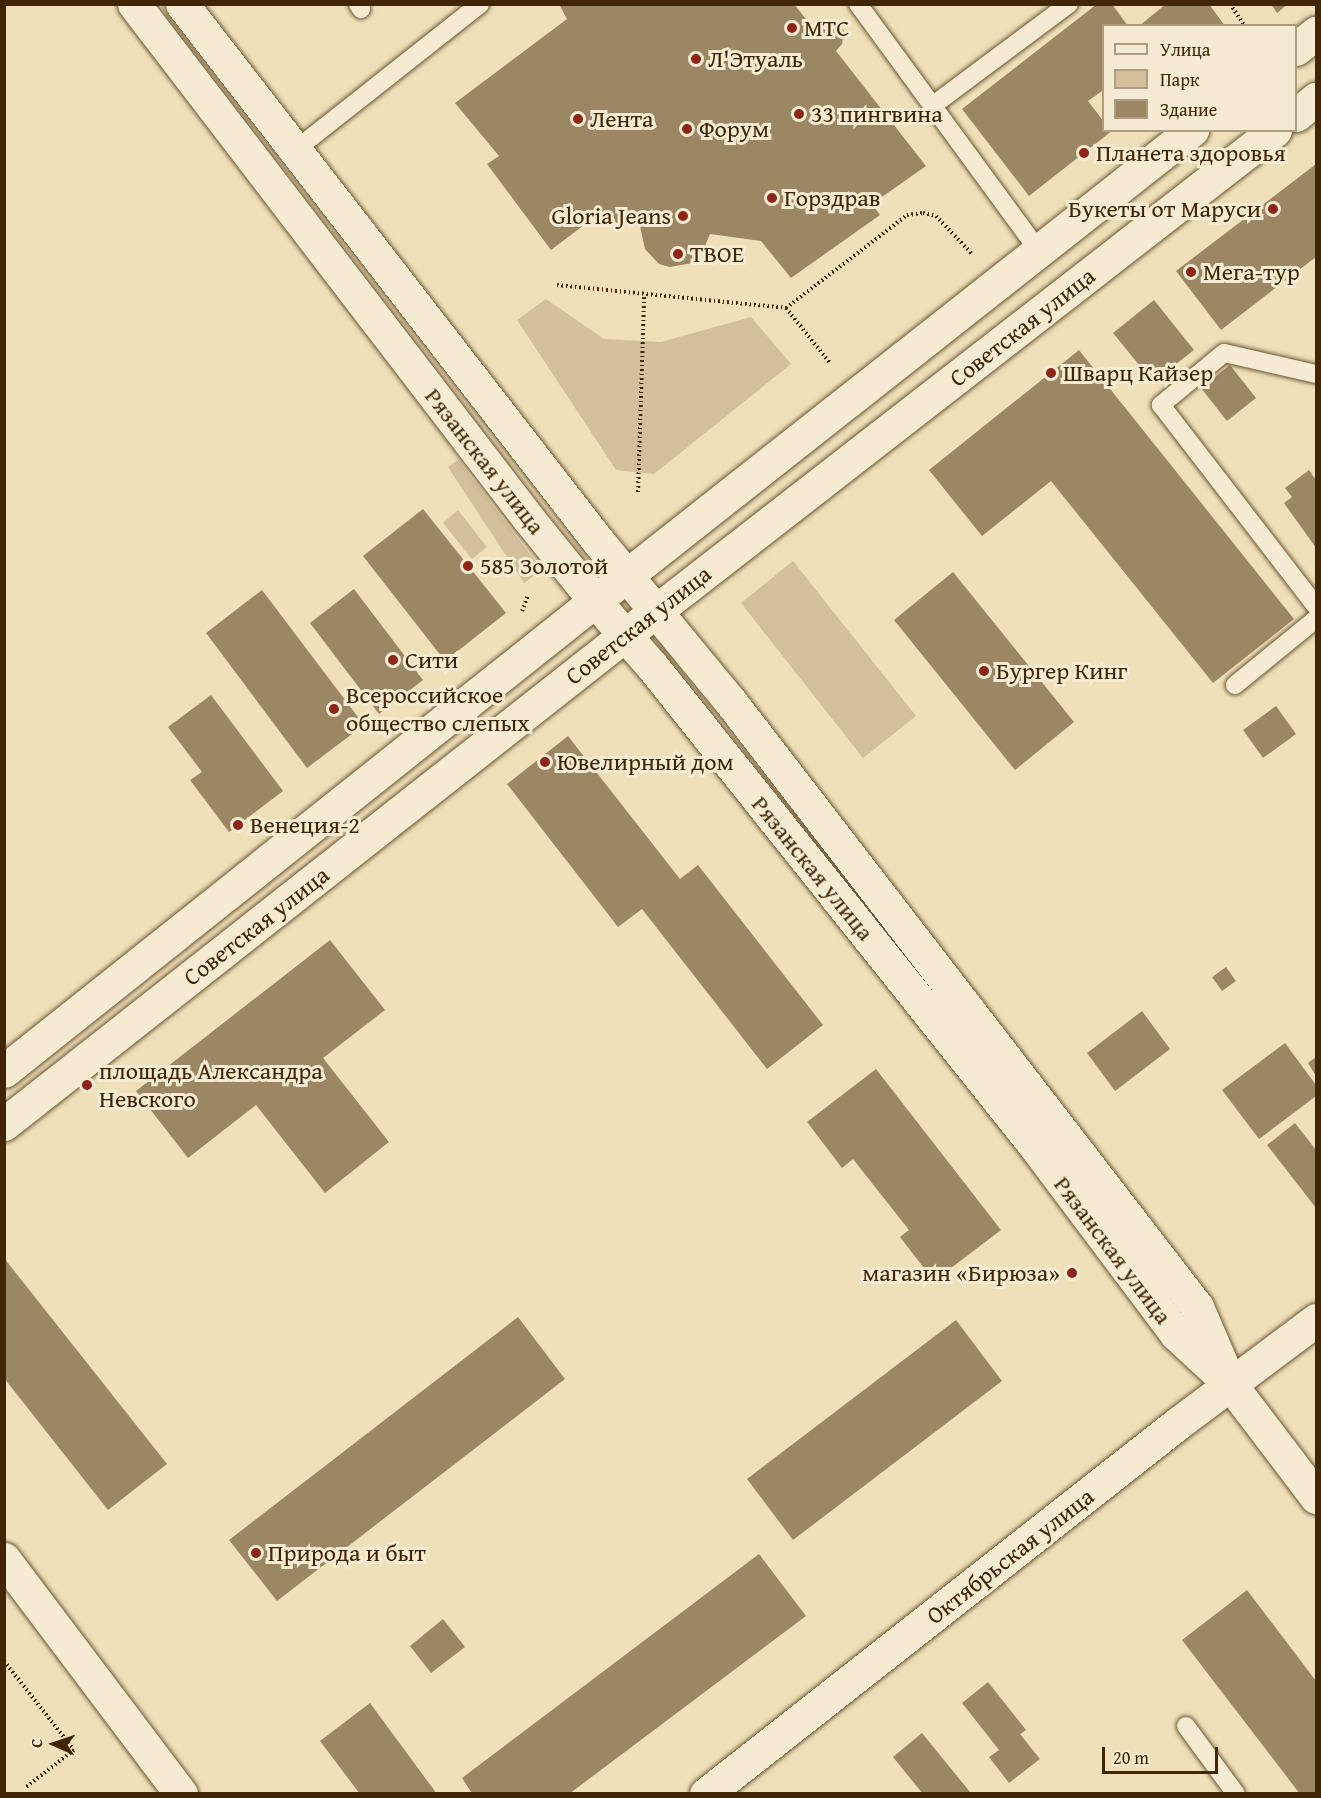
<!DOCTYPE html>
<html>
<head>
<meta charset="utf-8">
<style>
  body { margin:0 }
  #map { position:relative; width:1321px; height:1798px; overflow:hidden; background:#efe0ba; font-family:"Gentium Book Plus",serif }
  div>[style] { position:absolute }
  .green>* { inset:0; background:#d1c09b }
  .building>* { inset:0; background:#9b8763 }
  .path>* { height:4px; margin-top:-2px; transform-origin:0; background:repeating-linear-gradient(90deg,#402605 0 1.5px,transparent 0 4.5px) }
  .roads { filter:drop-shadow(0 0 2px #6c5432) drop-shadow(0 0 2px #6c5432) }
  .service>* { height:18px; margin:-9px; padding:0 9px; transform-origin:9px; border-radius:9px; background:#f5ebd2 }
  .minor>* { height:33px; margin:-16.5px; padding:0 16.5px; transform-origin:16.5px; border-radius:16.5px; background:#f5ebd2 }
  .tertiary>* { height:33px; margin:-16.5px; padding:0 16.5px; transform-origin:16.5px; border-radius:16.5px; background:#f5ebd2 }
  .secondary>* { height:33px; margin:-16.5px; padding:0 16.5px; transform-origin:16.5px; border-radius:16.5px; background:#f5ebd2 }
  .dots>* { width:16px; height:16px; translate:-50% -50%; box-sizing:border-box; border:3px solid #f5ebd2; border-radius:50% }
  span { translate:-50% -50%; white-space:nowrap; text-align:center; line-height:1.15; -webkit-text-stroke:6px #f5ebd2; paint-order:stroke }
  .poi-label { font-size:24px; color:#402605 }
  .left { translate:0 -50%; text-align:left }
  .right { translate:-100% -50%; text-align:right }
  .street-label { font-size:24px; color:#402605 }
  .frame { position:absolute; inset:0; border:6px solid #402605; pointer-events:none }
  .legend { position:absolute; left:1102px; top:24px; width:195px; height:108px; box-sizing:border-box; background:#f5ebd2; border:2px solid #ad9c80; margin:0; padding:8px 10px; list-style:none; font-size:18px; color:#402605 }
  .legend li { display:flex; align-items:center; gap:12px; height:30px }
  .legend b { width:30px; border:2px solid #ad9c80 }
  .north { position:absolute; left:24px; top:1714px; width:60px; height:60px; -webkit-text-stroke:4px #f5ebd2; paint-order:stroke; rotate:273deg; font-size:16px; font-weight:700; line-height:24px; text-align:center; color:#402605 }
  .north::after { content:''; display:block; margin:auto; width:21px; height:27px; background:#402605; clip-path:polygon(50% 0,100% 100%,50% 72%,0 100%) }
  .scale { position:absolute; left:1102px; top:1747px; width:116px; height:27px; box-sizing:border-box; border:3px solid #402605; border-top:0; padding-left:8px; font-size:18px; line-height:21px; white-space:nowrap; color:#402605; -webkit-text-stroke:4px #f5ebd2; paint-order:stroke }
</style>
</head>
<body>
<div id="map">
  <div class="green">
    <div style="clip-path:polygon(546px 299px,604px 339px,661px 342px,751px 317px,791px 364px,654px 474px,616px 470px,517px 320px)"></div>
    <div style="clip-path:polygon(458px 460px,542px 570px,524px 583px,448px 467px)"></div>
    <div style="clip-path:polygon(458px 510px,487px 547px,472px 559px,443px 523px)"></div>
    <div style="clip-path:polygon(793px 561px,916px 716px,863px 758px,741px 603px)"></div>
  </div>
  <div class="building">
    <div style="clip-path:polygon(559px 4px,794px 4px,813px 28px,822px 20px,836px 21px,844px 31px,842px 44px,836px 51px,926px 166px,872px 204px,880px 215px,791px 278px,761px 241px,710px 234px,701px 255px,692px 263px,670px 267px,659px 264px,645px 249px,640px 226px,592px 219px,551px 250px,487px 164px,499px 156px,455px 103px,567px 19px)"></div>
    <div style="clip-path:polygon(1097px 4px,1112px 4px,1128px 26px,1104px 26px,1104px 93px,1102px 91px,1088px 101px,1104px 122px,1104px 130px,1113px 130px,1029px 196px,962px 109px)"></div>
    <div style="clip-path:polygon(1166px 4px,1209px 4px,1225px 26px,1139px 26px)"></div>
    <div style="clip-path:polygon(1271px 4px,1288px 4px,1277px 13px)"></div>
    <div style="clip-path:polygon(1316px 164px,1316px 257px,1221px 330px,1176px 271px)"></div>
    <div style="clip-path:polygon(1154px 300px,1194px 350px,1153px 382px,1113px 333px)"></div>
    <div style="clip-path:polygon(1079px 350px,1294px 619px,1213px 683px,1051px 481px,982px 536px,929px 470px)"></div>
    <div style="clip-path:polygon(1230px 365px,1256px 398px,1227px 421px,1201px 388px)"></div>
    <div style="clip-path:polygon(1309px 470px,1316px 480px,1316px 548px,1284px 503px,1292px 497px,1285px 488px)"></div>
    <div style="clip-path:polygon(423px 509px,506px 613px,445px 661px,363px 556px)"></div>
    <div style="clip-path:polygon(953px 572px,1074px 722px,1015px 770px,894px 620px)"></div>
    <div style="clip-path:polygon(354px 589px,423px 680px,379px 714px,310px 623px)"></div>
    <div style="clip-path:polygon(262px 590px,364px 725px,307px 768px,206px 633px)"></div>
    <div style="clip-path:polygon(211px 695px,283px 791px,229px 832px,190px 780px,202px 772px,168px 727px)"></div>
    <div style="clip-path:polygon(1276px 706px,1296px 734px,1263px 758px,1243px 730px)"></div>
    <div style="clip-path:polygon(568px 736px,680px 879px,698px 865px,823px 1025px,767px 1069px,642px 909px,618px 927px,507px 784px)"></div>
    <div style="clip-path:polygon(330px 940px,385px 1010px,323px 1058px,389px 1142px,325px 1193px,256px 1105px,188px 1158px,136px 1091px)"></div>
    <div style="clip-path:polygon(1226px 967px,1236px 981px,1222px 991px,1212px 977px)"></div>
    <div style="clip-path:polygon(1142px 1011px,1170px 1049px,1115px 1091px,1087px 1053px)"></div>
    <div style="clip-path:polygon(1285px 1043px,1316px 1085px,1316px 1096px,1259px 1139px,1222px 1090px)"></div>
    <div style="clip-path:polygon(1316px 1057px,1316px 1076px,1308px 1063px)"></div>
    <div style="clip-path:polygon(876px 1069px,1001px 1230px,934px 1281px,900px 1237px,909px 1230px,853px 1159px,842px 1168px,807px 1122px)"></div>
    <div style="clip-path:polygon(1295px 1123px,1316px 1150px,1316px 1208px,1267px 1145px)"></div>
    <div style="clip-path:polygon(4px 1258px,167px 1464px,108px 1510px,4px 1378px)"></div>
    <div style="clip-path:polygon(518px 1317px,565px 1379px,277px 1601px,229px 1540px)"></div>
    <div style="clip-path:polygon(956px 1320px,1002px 1381px,793px 1540px,747px 1479px)"></div>
    <div style="clip-path:polygon(759px 1554px,806px 1616px,569px 1794px,469px 1794px,471px 1792px,462px 1778px)"></div>
    <div style="clip-path:polygon(1247px 1590px,1316px 1681px,1316px 1794px,1300px 1794px,1182px 1640px)"></div>
    <div style="clip-path:polygon(443px 1619px,465px 1647px,431px 1673px,410px 1646px)"></div>
    <div style="clip-path:polygon(988px 1682px,1026px 1730px,1020px 1734px,1040px 1759px,1009px 1783px,989px 1757px,999px 1750px,962px 1703px)"></div>
    <div style="clip-path:polygon(370px 1703px,437px 1794px,360px 1794px,320px 1741px)"></div>
    <div style="clip-path:polygon(922px 1733px,970px 1792px,968px 1794px,923px 1794px,893px 1757px)"></div>
  </div>
  <div class="path">
    <div style="left:1230px;top:4px;width:27px;rotate:56deg"></div>
    <div style="left:557px;top:285px;width:230px;rotate:5.7deg"></div>
    <div style="left:786px;top:308px;width:153px;rotate:-37.5deg"></div>
    <div style="left:907px;top:215px;width:16px;rotate:-7deg"></div>
    <div style="left:923px;top:213px;width:13px;rotate:13deg"></div>
    <div style="left:936px;top:216px;width:54px;rotate:46.5deg"></div>
    <div style="left:786px;top:308px;width:70px;rotate:51.3deg"></div>
    <div style="left:638px;top:492px;width:196px;rotate:-88.2deg"></div>
    <div style="left:522px;top:611px;width:17px;rotate:-69deg"></div>
    <div style="left:4px;top:1661px;width:113px;rotate:51.8deg"></div>
    <div style="left:74px;top:1750px;width:61px;rotate:142.4deg"></div>
  </div>
  <div class="roads">
    <div class="service">
      <div style="left:358px;top:4px;width:6px;rotate:59deg"></div>
      <div style="left:858px;top:4px;width:306px;rotate:53.8deg"></div>
      <div style="left:932px;top:106px;width:171px;rotate:-36.7deg"></div>
      <div style="left:294px;top:151px;width:237px;rotate:-38.3deg"></div>
      <div style="left:1316px;top:374px;width:94px;rotate:-167.1deg"></div>
      <div style="left:1224px;top:353px;width:82px;rotate:140.5deg"></div>
      <div style="left:1161px;top:405px;width:254px;rotate:52.4deg"></div>
      <div style="left:1235px;top:685px;width:104px;rotate:-39.2deg"></div>
      <div style="left:1186px;top:1726px;width:84px;rotate:53.7deg"></div>
    </div>
    <div class="minor">
      <div style="left:4px;top:1559px;width:294px;rotate:53deg"></div>
    </div>
    <div class="tertiary">
      <div style="left:706px;top:1794px;width:599px;rotate:-38.15deg"></div>
      <div style="left:1177px;top:1424px;width:174px;rotate:-36.8deg"></div>
    </div>
    <div class="secondary">
      <div style="left:134px;top:4px;width:648px;rotate:52.53deg"></div>
      <div style="left:528px;top:518px;width:107px;rotate:51.1deg"></div>
      <div style="left:595px;top:601px;width:86px;rotate:48.8deg"></div>
      <div style="left:652px;top:666px;width:614px;rotate:51.41deg"></div>
      <div style="left:1035px;top:1146px;width:235px;rotate:53.1deg"></div>
      <div style="left:1176px;top:1334px;width:75px;rotate:42.8deg"></div>
      <div style="left:1231px;top:1385px;width:141px;rotate:52.8deg"></div>
      <div style="left:182px;top:4px;width:679px;rotate:52.24deg"></div>
      <div style="left:598px;top:541px;width:207px;rotate:50.5deg"></div>
      <div style="left:730px;top:701px;width:765px;rotate:52.38deg"></div>
      <div style="left:1197px;top:1307px;width:71px;rotate:66.7deg"></div>
      <div style="left:1296px;top:49px;width:26px;rotate:-39deg"></div>
      <div style="left:1296px;top:115px;width:26px;rotate:-39deg"></div>
      <div style="left:4px;top:1071px;width:795px;rotate:-38.51deg"></div>
      <div style="left:626px;top:576px;width:721px;rotate:-38.24deg"></div>
      <div style="left:4px;top:1124px;width:790px;rotate:-38.22deg"></div>
      <div style="left:625px;top:635px;width:823px;rotate:-37.84deg"></div>
    </div>
  </div>
  <div class="dots">
    <div style="left:792px;top:28px;background:#8f2418"></div>
    <div style="left:696px;top:59px;background:#8f2418"></div>
    <div style="left:799px;top:114px;background:#8f2418"></div>
    <div style="left:578px;top:119px;background:#8f2418"></div>
    <div style="left:687px;top:129px;background:#8f2418"></div>
    <div style="left:1084px;top:153px;background:#8f2418"></div>
    <div style="left:772px;top:198px;background:#8f2418"></div>
    <div style="left:1273px;top:209px;background:#8f2418"></div>
    <div style="left:683px;top:216px;background:#8f2418"></div>
    <div style="left:678px;top:254px;background:#8f2418"></div>
    <div style="left:1191px;top:272px;background:#8f2418"></div>
    <div style="left:1051px;top:373px;background:#8f2418"></div>
    <div style="left:468px;top:566px;background:#8f2418"></div>
    <div style="left:393px;top:660px;background:#8f2418"></div>
    <div style="left:984px;top:671px;background:#8f2418"></div>
    <div style="left:334px;top:709px;background:#8f2418"></div>
    <div style="left:545px;top:762px;background:#8f2418"></div>
    <div style="left:238px;top:825px;background:#8f2418"></div>
    <div style="left:87px;top:1085px;background:#8f2418"></div>
    <div style="left:1072px;top:1273px;background:#8f2418"></div>
    <div style="left:256px;top:1553px;background:#8f2418"></div>
  </div>
  <div class="poi-label">
    <span class="left" style="left:804px;top:28px">МТС</span>
    <span class="left" style="left:708px;top:59px">Л'Этуаль</span>
    <span class="left" style="left:811px;top:114px">33 пингвина</span>
    <span class="left" style="left:590px;top:119px">Лента</span>
    <span class="left" style="left:699px;top:129px">Форум</span>
    <span class="left" style="left:1096px;top:153px">Планета здоровья</span>
    <span class="left" style="left:784px;top:198px">Горздрав</span>
    <span class="right" style="left:1261px;top:209px">Букеты от Маруси</span>
    <span class="right" style="left:671px;top:216px">Gloria Jeans</span>
    <span class="left" style="left:690px;top:254px">ТВОЕ</span>
    <span class="left" style="left:1203px;top:272px">Мега-тур</span>
    <span class="left" style="left:1063px;top:373px">Шварц Кайзер</span>
    <span class="left" style="left:480px;top:566px">585 Золотой</span>
    <span class="left" style="left:405px;top:660px">Сити</span>
    <span class="left" style="left:996px;top:671px">Бургер Кинг</span>
    <span class="left" style="left:346px;top:709px">Всероссийское<br>общество слепых</span>
    <span class="left" style="left:557px;top:762px">Ювелирный дом</span>
    <span class="left" style="left:250px;top:825px">Венеция-2</span>
    <span class="left" style="left:99px;top:1085px">площадь Александра<br>Невского</span>
    <span class="right" style="left:1060px;top:1273px">магазин «Бирюза»</span>
    <span class="left" style="left:268px;top:1553px">Природа и быт</span>
  </div>
  <div class="street-label">
    <span style="left:1022px;top:327px;rotate:-38deg">Советская улица</span>
    <span style="left:485px;top:461px;rotate:52deg">Рязанская улица</span>
    <span style="left:638px;top:625px;rotate:-38deg">Советская улица</span>
    <span style="left:813px;top:868px;rotate:51deg">Рязанская улица</span>
    <span style="left:256px;top:926px;rotate:-38deg">Советская улица</span>
    <span style="left:1113px;top:1250px;rotate:53deg">Рязанская улица</span>
    <span style="left:1010px;top:1556px;rotate:-38deg">Октябрьская улица</span>
  </div>
  <div class="frame"></div>
  <ul class="legend">
  <li><b style="height:8px;background:#f5ebd2"></b>Улица</li>
  <li><b style="height:16px;background:#d1c09b"></b>Парк</li>
  <li><b style="height:16px;background:#9b8763"></b>Здание</li>
  </ul>
  <div class="north">С</div>
  <div class="scale">20 m</div>
</div>
</body>
</html>
